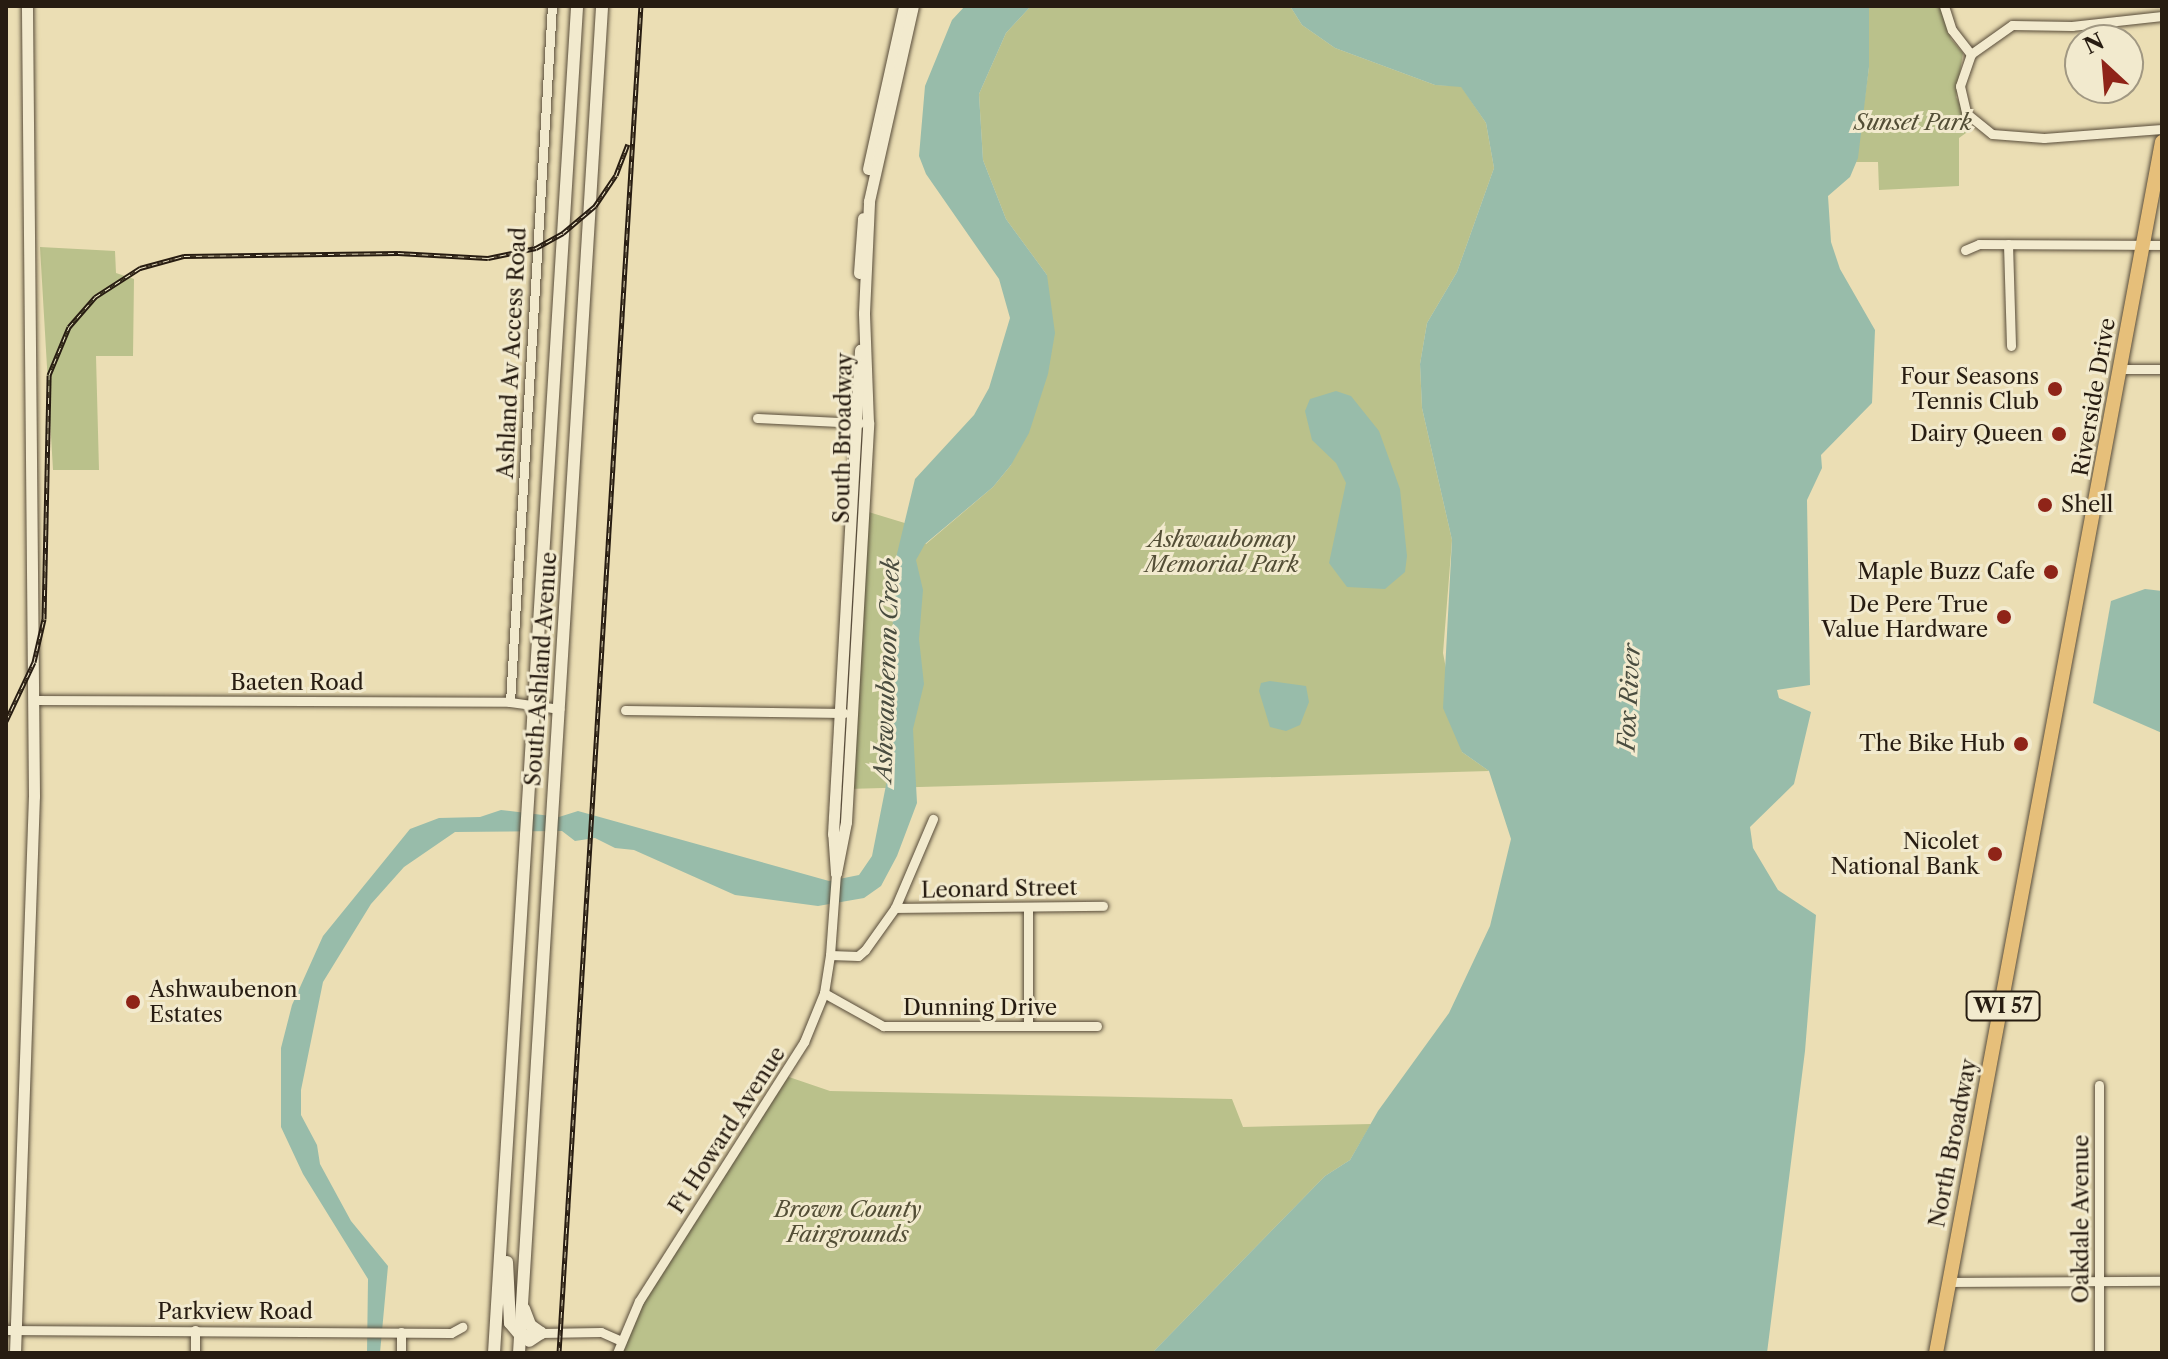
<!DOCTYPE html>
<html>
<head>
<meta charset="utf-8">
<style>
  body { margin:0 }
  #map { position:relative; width:2168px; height:1359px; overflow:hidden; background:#ebdeb4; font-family:"Libre Caslon Text",serif }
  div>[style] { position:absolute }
  .green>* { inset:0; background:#bac18b }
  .water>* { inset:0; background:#98bcaa }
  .roads { filter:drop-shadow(0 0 2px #584c3a) drop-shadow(0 0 2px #584c3a) }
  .minor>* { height:9px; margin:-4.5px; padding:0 4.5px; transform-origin:4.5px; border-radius:4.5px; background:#f2eace }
  .tertiary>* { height:11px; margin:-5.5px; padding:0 5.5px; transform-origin:5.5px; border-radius:5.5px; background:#f2eace }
  .secondary>* { height:12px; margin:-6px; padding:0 6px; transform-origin:6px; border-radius:6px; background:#f2eace }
  .primary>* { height:14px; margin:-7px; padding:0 7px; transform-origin:7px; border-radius:7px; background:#e6bf7a }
  .rail>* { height:5px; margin-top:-2.5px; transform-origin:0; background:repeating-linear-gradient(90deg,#f2eace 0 6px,#271c11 0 12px); box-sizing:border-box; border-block:2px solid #271c11 }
  .dots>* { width:22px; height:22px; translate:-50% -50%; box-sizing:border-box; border:4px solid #f2eace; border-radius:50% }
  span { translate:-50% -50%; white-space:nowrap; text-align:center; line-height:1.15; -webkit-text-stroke:6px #f2eace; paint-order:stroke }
  .shield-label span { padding:2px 6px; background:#f2eace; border:2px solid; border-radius:6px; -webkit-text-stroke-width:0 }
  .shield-label { font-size:20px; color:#271c11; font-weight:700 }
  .park-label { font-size:22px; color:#534e36; font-style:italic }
  .street-label { font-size:22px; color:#271c11 }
  .poi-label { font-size:22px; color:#271c11 }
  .right { translate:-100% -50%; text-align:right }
  .left { translate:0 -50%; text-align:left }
  .water-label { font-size:24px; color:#494c3f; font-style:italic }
  .frame { position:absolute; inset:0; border:8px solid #271c11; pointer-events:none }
  .north { position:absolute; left:2064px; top:24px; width:80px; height:80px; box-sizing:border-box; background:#f2eace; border:2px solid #a19882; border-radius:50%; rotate:334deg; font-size:22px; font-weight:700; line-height:32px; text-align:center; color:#271c11 }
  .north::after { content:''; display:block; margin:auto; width:28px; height:36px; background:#8f2418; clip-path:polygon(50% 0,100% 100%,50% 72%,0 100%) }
</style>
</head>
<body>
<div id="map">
  <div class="green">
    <div style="clip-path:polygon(1031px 6px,1290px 6px,1302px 25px,1335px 48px,1435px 85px,1461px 86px,1486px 123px,1494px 168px,1457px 272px,1427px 323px,1420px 364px,1422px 408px,1452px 540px,1443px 653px,1462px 752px,1489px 771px,847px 789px,862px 510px,908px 524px,926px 544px,993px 487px,1011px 465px,1047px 275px,1006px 219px,983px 160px,979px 94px,1006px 33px)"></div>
    <div style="clip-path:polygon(1869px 6px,1940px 6px,1951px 39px,1963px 53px,1956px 97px,1973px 128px,1959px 138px,1959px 186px,1879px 190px,1878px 162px,1856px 162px,1869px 67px)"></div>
    <div style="clip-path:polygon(40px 247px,115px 251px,116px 273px,134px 279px,133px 356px,96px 356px,99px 470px,53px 470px)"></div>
    <div style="clip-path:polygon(786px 1076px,830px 1091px,1232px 1099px,1243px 1127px,1371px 1124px,1350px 1160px,1325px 1176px,1152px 1353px,617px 1353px,639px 1301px)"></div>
  </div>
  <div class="water">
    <div style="clip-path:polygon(965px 6px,1031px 6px,1006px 33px,979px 94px,983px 160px,1006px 219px,1047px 275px,1055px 333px,1048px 374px,1029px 433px,1011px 465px,993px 487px,925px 544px,916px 560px,923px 590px,919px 639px,924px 684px,913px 729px,917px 803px,897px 856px,881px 886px,864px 898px,818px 906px,735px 895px,634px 850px,615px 848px,595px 838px,575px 841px,562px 831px,455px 832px,404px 867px,371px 904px,323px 982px,301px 1090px,301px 1115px,317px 1145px,320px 1164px,351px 1221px,388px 1266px,380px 1353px,367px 1353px,368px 1279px,303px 1174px,281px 1127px,281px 1048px,292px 1005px,323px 936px,410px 829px,439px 818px,480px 817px,501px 810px,559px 817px,578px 811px,829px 881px,859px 875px,872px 856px,887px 780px,895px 562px,915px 479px,974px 415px,989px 388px,1010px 318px,999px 279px,926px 174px,919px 156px,925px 86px,952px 20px)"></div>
    <div style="clip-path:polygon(1290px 6px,1869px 6px,1869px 67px,1858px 158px,1850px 177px,1828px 196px,1831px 242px,1840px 269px,1875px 330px,1872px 403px,1821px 455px,1822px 468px,1807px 500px,1810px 685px,1777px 690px,1779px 698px,1811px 712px,1794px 784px,1750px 827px,1753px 848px,1778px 890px,1816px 915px,1805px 1051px,1767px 1353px,1152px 1353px,1325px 1176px,1350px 1160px,1378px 1111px,1449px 1013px,1490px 926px,1511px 839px,1489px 771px,1462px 752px,1443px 708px,1452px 540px,1422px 408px,1420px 364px,1427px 323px,1457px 272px,1494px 168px,1486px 123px,1461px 87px,1435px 85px,1335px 48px,1302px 25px)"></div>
    <div style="clip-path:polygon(1336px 391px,1351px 396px,1379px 431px,1400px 489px,1407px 556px,1405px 572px,1385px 589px,1347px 587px,1329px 563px,1346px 483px,1336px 463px,1312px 440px,1305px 411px,1310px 399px)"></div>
    <div style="clip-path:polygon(2145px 589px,2162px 591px,2162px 733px,2093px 703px,2111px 601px)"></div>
    <div style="clip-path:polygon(1270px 681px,1306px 686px,1309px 702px,1300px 725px,1286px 731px,1270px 727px,1259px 691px,1261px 683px)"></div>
  </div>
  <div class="roads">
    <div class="minor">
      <div style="left:1944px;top:6px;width:25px;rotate:72deg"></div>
      <div style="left:1952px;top:30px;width:31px;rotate:52deg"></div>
      <div style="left:2162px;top:16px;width:91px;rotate:173.7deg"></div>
      <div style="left:2072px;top:26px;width:60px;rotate:-179deg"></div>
      <div style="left:2012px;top:25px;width:50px;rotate:144.7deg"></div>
      <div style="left:1971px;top:54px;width:34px;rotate:109deg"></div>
      <div style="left:1960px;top:86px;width:28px;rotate:77deg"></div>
      <div style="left:1966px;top:113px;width:33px;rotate:39deg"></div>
      <div style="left:1992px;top:134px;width:52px;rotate:4.4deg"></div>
      <div style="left:2044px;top:138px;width:118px;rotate:-4.4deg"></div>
      <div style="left:2008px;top:244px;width:102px;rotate:88.3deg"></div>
      <div style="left:1965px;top:250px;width:15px;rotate:-23deg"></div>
      <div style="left:1979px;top:244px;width:183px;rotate:0.3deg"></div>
      <div style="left:2121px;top:369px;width:41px"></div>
      <div style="left:757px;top:418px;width:103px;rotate:2.8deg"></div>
      <div style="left:34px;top:700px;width:476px;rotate:0.2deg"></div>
      <div style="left:510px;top:702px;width:50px;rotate:8deg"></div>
      <div style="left:510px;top:702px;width:697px;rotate:-86.55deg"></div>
      <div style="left:625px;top:710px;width:219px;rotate:0.8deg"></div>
      <div style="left:895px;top:908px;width:208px;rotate:-0.6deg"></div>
      <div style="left:830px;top:955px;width:82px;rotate:-85.8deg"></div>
      <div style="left:824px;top:993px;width:68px;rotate:29.2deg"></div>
      <div style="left:883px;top:1026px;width:214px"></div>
      <div style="left:1028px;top:1026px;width:118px;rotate:-90deg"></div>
      <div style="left:1949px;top:1282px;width:213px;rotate:-0.3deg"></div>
      <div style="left:6px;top:1330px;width:445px;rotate:0.4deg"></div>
      <div style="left:451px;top:1333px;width:13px;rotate:-29deg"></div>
      <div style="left:195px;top:1330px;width:23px;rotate:90deg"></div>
      <div style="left:541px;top:1333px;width:60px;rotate:-1deg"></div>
      <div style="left:601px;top:1332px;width:22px;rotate:24deg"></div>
      <div style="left:401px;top:1353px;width:21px;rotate:-90deg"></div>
      <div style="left:617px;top:1353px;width:56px;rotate:-67.1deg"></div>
      <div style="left:639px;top:1301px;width:307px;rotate:-57.5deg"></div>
      <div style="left:804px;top:1042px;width:53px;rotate:-67.8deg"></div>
      <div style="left:824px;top:993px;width:38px;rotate:-81deg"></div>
      <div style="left:830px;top:955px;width:28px;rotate:2deg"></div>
      <div style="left:858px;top:956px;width:9px;rotate:-41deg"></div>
      <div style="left:865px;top:950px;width:52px;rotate:-54.5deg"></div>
      <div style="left:895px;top:908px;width:97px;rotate:-66.9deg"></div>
      <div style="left:2099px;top:1353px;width:268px;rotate:-90deg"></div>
    </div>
    <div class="tertiary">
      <div style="left:868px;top:169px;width:167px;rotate:-77.5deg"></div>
      <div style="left:859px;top:273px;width:55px;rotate:-85.8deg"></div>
      <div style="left:836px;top:873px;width:52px;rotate:-78.9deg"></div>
      <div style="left:846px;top:822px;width:400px;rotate:-86.8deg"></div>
      <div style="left:868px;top:423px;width:110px;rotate:-92.1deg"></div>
      <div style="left:864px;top:313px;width:112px;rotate:-87.4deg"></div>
      <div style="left:869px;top:201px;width:200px;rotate:-77.3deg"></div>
      <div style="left:836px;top:873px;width:39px;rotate:-94deg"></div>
      <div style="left:833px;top:834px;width:485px;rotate:-86.8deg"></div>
      <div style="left:15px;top:1353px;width:557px;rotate:-88.05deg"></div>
      <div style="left:34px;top:796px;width:790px;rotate:-90.51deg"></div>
    </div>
    <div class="secondary">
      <div style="left:507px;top:1262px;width:61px;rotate:87.2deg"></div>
      <div style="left:510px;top:1323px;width:16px;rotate:50deg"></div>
      <div style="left:520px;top:1335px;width:13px;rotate:9deg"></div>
      <div style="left:524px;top:1309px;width:17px;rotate:69deg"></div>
      <div style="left:530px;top:1325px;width:14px;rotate:36deg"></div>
      <div style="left:541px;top:1333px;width:14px;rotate:146deg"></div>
      <div style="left:494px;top:1353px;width:1350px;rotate:-86.47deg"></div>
      <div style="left:519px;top:1353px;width:1350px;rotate:-86.47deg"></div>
    </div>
    <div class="primary">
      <div style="left:1936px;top:1353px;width:1232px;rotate:-79.43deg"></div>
    </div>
  </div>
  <div class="rail">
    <div style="left:6px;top:721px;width:65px;rotate:-64.6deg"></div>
    <div style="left:34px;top:662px;width:44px;rotate:-76.9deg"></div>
    <div style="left:44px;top:619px;width:244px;rotate:-88.8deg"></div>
    <div style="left:49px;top:375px;width:52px;rotate:-67.4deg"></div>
    <div style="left:69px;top:327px;width:40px;rotate:-49deg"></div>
    <div style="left:95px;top:297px;width:54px;rotate:-32.8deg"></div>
    <div style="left:140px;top:268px;width:46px;rotate:-15.3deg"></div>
    <div style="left:184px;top:256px;width:214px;rotate:-0.8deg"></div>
    <div style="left:398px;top:253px;width:90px;rotate:3.2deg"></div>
    <div style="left:488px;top:258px;width:49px;rotate:-11.8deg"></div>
    <div style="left:536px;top:248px;width:31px;rotate:-29deg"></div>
    <div style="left:563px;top:233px;width:42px;rotate:-40.2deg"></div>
    <div style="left:595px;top:206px;width:37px;rotate:-56deg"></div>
    <div style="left:616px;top:175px;width:33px;rotate:-69deg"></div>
    <div style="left:559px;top:1353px;width:1349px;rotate:-86.52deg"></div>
  </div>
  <div class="dots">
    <div style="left:2055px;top:389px;background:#8f2418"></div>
    <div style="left:2059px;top:434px;background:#8f2418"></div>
    <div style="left:2045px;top:505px;background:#8f2418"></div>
    <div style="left:2051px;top:572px;background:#8f2418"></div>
    <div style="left:2004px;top:617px;background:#8f2418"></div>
    <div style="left:2021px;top:744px;background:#8f2418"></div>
    <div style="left:1995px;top:854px;background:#8f2418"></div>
    <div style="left:133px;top:1002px;background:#8f2418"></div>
  </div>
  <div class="shield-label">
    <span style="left:2003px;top:1006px">WI 57</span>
  </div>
  <div class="park-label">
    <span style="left:1913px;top:123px">Sunset Park</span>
    <span style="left:1222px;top:552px">Ashwaubomay<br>Memorial Park</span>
    <span style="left:848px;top:1222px">Brown County<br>Fairgrounds</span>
  </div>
  <div class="street-label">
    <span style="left:512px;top:353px;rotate:-87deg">Ashland Av Access Road</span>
    <span style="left:2094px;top:397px;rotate:-80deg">Riverside Drive</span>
    <span style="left:843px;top:438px;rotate:-89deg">South Broadway</span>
    <span style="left:541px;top:669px;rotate:-86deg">South Ashland Avenue</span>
    <span style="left:297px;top:683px">Baeten Road</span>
    <span style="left:999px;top:889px;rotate:-1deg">Leonard Street</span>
    <span style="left:980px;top:1008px">Dunning Drive</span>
    <span style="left:727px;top:1130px;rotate:-57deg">Ft Howard Avenue</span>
    <span style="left:1953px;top:1143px;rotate:-79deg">North Broadway</span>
    <span style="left:2081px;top:1219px;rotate:-90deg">Oakdale Avenue</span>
    <span style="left:235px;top:1312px">Parkview Road</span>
  </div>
  <div class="poi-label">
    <span class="right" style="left:2039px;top:389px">Four Seasons<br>Tennis Club</span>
    <span class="right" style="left:2043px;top:434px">Dairy Queen</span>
    <span class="left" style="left:2061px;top:505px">Shell</span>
    <span class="right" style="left:2035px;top:572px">Maple Buzz Cafe</span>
    <span class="right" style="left:1988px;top:617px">De Pere True<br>Value Hardware</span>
    <span class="right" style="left:2005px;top:744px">The Bike Hub</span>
    <span class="right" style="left:1979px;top:854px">Nicolet<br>National Bank</span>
    <span class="left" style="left:149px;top:1002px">Ashwaubenon<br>Estates</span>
  </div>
  <div class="water-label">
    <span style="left:887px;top:670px;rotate:-88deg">Ashwaubenon Creek</span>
    <span style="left:1629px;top:697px;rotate:-87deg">Fox River</span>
  </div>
  <div class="frame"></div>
  <div class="north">N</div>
</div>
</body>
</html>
